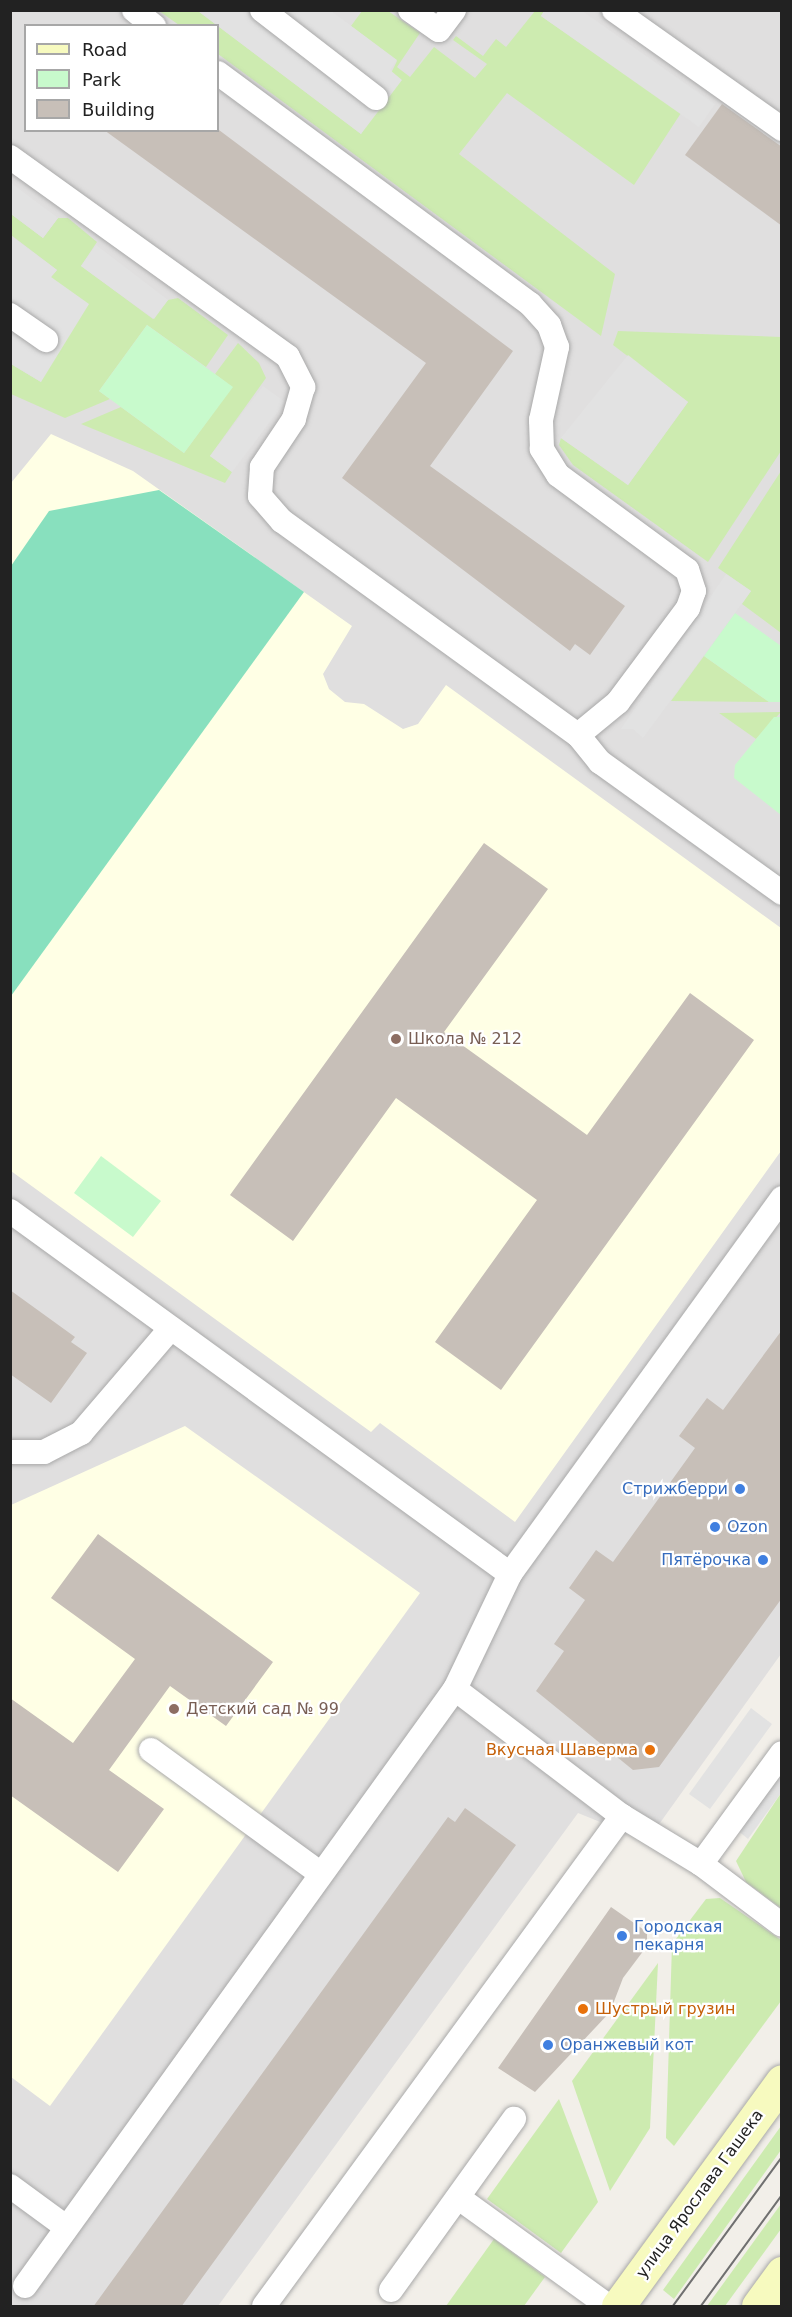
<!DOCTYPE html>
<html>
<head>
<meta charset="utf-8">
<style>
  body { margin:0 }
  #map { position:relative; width:792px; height:2317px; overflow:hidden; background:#f2efe9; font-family:"DejaVu Sans",sans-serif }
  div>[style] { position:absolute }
  .residential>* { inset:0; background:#e0dfdf }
  .education>* { inset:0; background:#ffffe5 }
  .grass>* { inset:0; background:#cdebb0 }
  .park>* { inset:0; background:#c8facc }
  .pitch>* { inset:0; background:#88e0be }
  .parking>* { inset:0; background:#e2e2e2 }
  .building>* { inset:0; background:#c7bfb8 }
  .roads { filter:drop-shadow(0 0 2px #a9a9a9) drop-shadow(0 0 2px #a9a9a9) }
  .lane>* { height:24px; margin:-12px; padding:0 12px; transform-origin:12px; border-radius:12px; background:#fff }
  .secondary>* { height:33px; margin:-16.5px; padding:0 16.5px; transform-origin:16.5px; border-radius:16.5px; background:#f7fabf }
  .tram>* { height:1.5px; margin:-0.75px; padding:0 0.75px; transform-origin:0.75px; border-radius:0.75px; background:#707070 }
  .dots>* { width:16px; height:16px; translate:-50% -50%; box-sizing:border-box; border:3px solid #fff; border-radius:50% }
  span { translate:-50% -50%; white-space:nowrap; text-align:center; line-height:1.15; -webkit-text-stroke:4.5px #fff; paint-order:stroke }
  .education-label { font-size:16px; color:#785e54 }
  .left { translate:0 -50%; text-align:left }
  .shop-label { font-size:16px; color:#366cbe }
  .right { translate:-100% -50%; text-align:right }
  .food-label { font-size:16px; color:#c56008 }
  .street-label { font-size:16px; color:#222 }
  .frame { position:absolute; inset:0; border:12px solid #222; pointer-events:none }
  .legend { position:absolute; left:24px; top:24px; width:195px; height:108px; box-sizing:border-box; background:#fff; border:2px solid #a7a7a7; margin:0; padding:8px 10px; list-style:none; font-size:18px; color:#222 }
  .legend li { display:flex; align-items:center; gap:12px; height:30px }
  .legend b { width:30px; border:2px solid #a7a7a7 }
</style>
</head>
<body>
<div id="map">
  <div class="residential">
    <div style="clip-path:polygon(evenodd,11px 11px,781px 11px,781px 1654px,647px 1841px,578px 1813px,218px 2306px,11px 2306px,11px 11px,26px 26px,218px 26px,218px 130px,26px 130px,26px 26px)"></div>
  </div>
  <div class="education">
    <div style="clip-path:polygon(51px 434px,133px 471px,352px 626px,323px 674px,329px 689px,345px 702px,364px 704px,403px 729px,418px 724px,446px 685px,781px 928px,781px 1151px,515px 1522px,380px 1423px,371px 1432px,11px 1171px,11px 483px)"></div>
    <div style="clip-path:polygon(185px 1426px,420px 1593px,50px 2106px,11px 2077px,11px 1505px)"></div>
  </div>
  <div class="grass">
    <div style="clip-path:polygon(159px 11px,198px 11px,361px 134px,397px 61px,351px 26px,362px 11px,388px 11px,420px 33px,397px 67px,410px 77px,434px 47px,475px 78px,487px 64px,453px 40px,456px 36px,483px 56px,496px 39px,506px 47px,535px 11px,544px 11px,541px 16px,681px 113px,634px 185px,507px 93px,459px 154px,615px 274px,601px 336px,218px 54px,218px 26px,179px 25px)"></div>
    <div style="clip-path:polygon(11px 214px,43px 238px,58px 218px,68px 218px,97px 242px,81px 266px,153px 319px,168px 300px,178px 298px,228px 335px,206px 367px,147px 325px,99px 391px,110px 399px,65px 418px,11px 394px,11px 364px,41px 382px,51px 277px,57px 270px,11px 235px)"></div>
    <div style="clip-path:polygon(618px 331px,781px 337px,781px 451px,708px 562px,573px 465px,559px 445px,561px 438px,628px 485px,688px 402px,613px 345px)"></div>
    <div style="clip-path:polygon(238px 343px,259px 363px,266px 378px,210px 456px,232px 472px,225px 483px,81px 424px,121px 407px,184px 453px,232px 387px,215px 374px)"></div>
    <div style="clip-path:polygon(781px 471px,781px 633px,742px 604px,751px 591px,718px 568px)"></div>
    <div style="clip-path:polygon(704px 656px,769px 702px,671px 701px)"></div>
    <div style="clip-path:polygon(781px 712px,756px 739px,719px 713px)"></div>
    <div style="clip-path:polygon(781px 1793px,781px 1908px,746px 1882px,736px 1861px)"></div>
    <div style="clip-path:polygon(720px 1898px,781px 1940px,781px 2001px,674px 2146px,666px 2138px,672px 1944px,706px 1899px)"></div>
    <div style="clip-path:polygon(658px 1963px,650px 2128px,610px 2191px,572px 2081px)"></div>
    <div style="clip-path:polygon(559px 2099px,598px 2202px,561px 2253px,487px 2199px)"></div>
    <div style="clip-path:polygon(781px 2126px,781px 2150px,674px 2299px,663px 2290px)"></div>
    <div style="clip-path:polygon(781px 2204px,781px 2229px,725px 2306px,707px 2306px)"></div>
    <div style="clip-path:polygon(494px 2239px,545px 2277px,524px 2306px,446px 2306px)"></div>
  </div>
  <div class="park">
    <div style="clip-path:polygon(147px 325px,233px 387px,184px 453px,99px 391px)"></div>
    <div style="clip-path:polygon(735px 613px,781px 646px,781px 702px,769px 702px,704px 656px)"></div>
    <div style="clip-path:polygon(774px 717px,781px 717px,781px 815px,734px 778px,735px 765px)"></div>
    <div style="clip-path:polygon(101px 1156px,161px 1201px,133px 1237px,74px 1193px)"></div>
  </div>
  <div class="pitch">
    <div style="clip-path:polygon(159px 490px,304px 592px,11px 996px,11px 566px,49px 511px)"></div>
  </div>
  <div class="parking">
    <div style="clip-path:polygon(198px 11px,331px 11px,397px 60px,390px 70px,402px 80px,361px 134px)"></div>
    <div style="clip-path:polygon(544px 11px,582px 11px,715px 104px,699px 127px,541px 16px)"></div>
    <div style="clip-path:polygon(11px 183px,58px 218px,43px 238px,11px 214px)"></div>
    <div style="clip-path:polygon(10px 235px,57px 270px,51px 277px,89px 304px,41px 382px,11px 364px)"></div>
    <div style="clip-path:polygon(96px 245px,168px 300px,154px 319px,81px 266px)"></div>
    <div style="clip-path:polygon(628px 355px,688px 402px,628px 485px,561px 438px)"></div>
    <div style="clip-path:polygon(263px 386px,285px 402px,232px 472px,210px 456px)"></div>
    <div style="clip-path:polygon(726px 574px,751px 591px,643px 738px,633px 729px,621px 729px)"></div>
    <div style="clip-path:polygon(751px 1708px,772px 1724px,710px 1809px,689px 1794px)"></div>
    <div style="clip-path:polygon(781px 1767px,781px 1793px,748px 1839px,736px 1829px)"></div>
  </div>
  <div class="building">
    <div style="clip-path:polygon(722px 104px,782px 147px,782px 226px,685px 155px)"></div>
    <div style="clip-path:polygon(104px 130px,219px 130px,513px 351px,430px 466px,625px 606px,590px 655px,575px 644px,570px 651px,342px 478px,426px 363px)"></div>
    <div style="clip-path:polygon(484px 843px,548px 889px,444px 1032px,587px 1135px,690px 993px,754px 1040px,501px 1390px,435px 1342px,537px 1200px,396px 1098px,293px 1241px,230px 1195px)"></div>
    <div style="clip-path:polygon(10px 1290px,75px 1337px,71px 1342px,87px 1353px,51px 1403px,10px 1374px)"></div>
    <div style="clip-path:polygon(782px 1330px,782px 1598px,659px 1767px,633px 1770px,536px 1691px,564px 1651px,554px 1644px,585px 1600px,569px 1588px,596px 1550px,613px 1562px,695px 1448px,679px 1436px,707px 1398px,723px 1410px)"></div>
    <div style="clip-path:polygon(98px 1534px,273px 1662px,226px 1726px,170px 1686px,109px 1770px,164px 1809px,118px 1872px,10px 1795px,10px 1698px,73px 1743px,135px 1659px,51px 1598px)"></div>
    <div style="clip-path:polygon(465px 1808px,516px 1845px,181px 2307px,93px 2307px,448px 1817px,455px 1822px)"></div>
    <div style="clip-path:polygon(611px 1907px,647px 1932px,647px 1946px,623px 1978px,610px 2012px,535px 2092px,498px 2068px)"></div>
  </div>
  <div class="roads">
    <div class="lane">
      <div style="left:134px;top:10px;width:26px;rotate:39deg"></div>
      <div style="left:262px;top:10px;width:144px;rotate:37.7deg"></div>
      <div style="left:410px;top:10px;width:35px;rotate:35deg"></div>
      <div style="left:439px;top:30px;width:25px;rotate:-53deg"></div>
      <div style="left:614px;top:10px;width:206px;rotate:35.3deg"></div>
      <div style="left:10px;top:157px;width:342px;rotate:35.7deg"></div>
      <div style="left:288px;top:357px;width:34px;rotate:63deg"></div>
      <div style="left:303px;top:387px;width:33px;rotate:106deg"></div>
      <div style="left:294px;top:419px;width:58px;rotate:123.7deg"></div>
      <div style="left:262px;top:467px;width:29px;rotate:94deg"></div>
      <div style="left:260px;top:496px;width:33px;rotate:49deg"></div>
      <div style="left:282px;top:521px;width:365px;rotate:35.9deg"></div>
      <div style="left:578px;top:735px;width:52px;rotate:-39.5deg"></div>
      <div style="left:618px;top:702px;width:117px;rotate:-53.3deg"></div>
      <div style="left:688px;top:608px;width:18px;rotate:-71deg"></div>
      <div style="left:694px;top:591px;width:22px;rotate:-108deg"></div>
      <div style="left:687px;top:570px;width:160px;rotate:-143.6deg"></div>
      <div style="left:558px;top:475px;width:31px;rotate:-122deg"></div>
      <div style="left:542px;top:449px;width:29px;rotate:-92deg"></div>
      <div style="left:541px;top:420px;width:75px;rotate:-77.6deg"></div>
      <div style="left:557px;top:347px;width:23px;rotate:-110deg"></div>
      <div style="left:549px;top:325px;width:28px;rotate:-132deg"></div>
      <div style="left:530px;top:304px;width:388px;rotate:-143.5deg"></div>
      <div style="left:10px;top:315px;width:44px;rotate:34.8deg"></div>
      <div style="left:578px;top:735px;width:35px;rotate:51deg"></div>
      <div style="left:600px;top:762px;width:224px;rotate:35.7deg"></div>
      <div style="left:10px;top:1211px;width:618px;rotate:35.98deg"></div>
      <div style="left:10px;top:1452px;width:34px"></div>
      <div style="left:44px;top:1452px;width:42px;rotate:-27.2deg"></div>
      <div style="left:81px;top:1433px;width:138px;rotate:-49.4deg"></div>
      <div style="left:455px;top:1689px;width:210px;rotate:37.3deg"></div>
      <div style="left:622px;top:1816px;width:92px;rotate:31.3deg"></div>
      <div style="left:701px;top:1864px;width:101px;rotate:37deg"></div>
      <div style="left:151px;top:1750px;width:210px;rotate:36.1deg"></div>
      <div style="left:701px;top:1864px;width:137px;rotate:-53.9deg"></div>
      <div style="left:10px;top:2186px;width:69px;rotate:36.2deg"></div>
      <div style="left:459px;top:2198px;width:184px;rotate:35.9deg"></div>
      <div style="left:25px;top:2286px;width:736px;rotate:-54.24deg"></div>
      <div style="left:455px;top:1689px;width:127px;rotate:-64.4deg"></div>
      <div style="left:510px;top:1574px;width:464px;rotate:-54.1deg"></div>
      <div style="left:391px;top:2290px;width:211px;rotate:-54.3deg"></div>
      <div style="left:264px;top:2306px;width:607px;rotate:-53.85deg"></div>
    </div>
    <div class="secondary">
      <div style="left:618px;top:2306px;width:278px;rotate:-53.9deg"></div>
      <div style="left:758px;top:2306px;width:41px;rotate:-54deg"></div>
    </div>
  </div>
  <div class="tram">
    <div style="left:673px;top:2306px;width:185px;rotate:-53.8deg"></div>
    <div style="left:701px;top:2306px;width:137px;rotate:-53.9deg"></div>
  </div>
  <div class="dots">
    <div style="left:396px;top:1039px;background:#8d6e63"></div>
    <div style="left:740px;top:1489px;background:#3f7fe0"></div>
    <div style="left:715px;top:1527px;background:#3f7fe0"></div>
    <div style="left:763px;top:1560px;background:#3f7fe0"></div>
    <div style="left:174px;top:1709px;background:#8d6e63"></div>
    <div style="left:650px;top:1750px;background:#e8710a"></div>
    <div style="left:622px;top:1936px;background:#3f7fe0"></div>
    <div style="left:583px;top:2009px;background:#e8710a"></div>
    <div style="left:548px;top:2045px;background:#3f7fe0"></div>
  </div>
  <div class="education-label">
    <span class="left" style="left:408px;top:1039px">Школа № 212</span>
    <span class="left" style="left:186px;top:1709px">Детский сад № 99</span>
  </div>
  <div class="shop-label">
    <span class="right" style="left:728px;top:1489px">Стрижберри</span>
    <span class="left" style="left:727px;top:1527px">Ozon</span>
    <span class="right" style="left:751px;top:1560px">Пятёрочка</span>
    <span class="left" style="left:634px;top:1936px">Городская<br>пекарня</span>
    <span class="left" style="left:560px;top:2045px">Оранжевый кот</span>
  </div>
  <div class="food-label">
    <span class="right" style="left:638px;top:1750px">Вкусная Шаверма</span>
    <span class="left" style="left:595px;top:2009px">Шустрый грузин</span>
  </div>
  <div class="street-label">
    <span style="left:700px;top:2194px;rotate:-54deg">улица Ярослава Гашека</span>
  </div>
  <div class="frame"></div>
  <ul class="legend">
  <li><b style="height:8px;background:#f7fabf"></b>Road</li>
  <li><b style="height:16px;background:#c8facc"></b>Park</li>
  <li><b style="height:16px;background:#c7bfb8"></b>Building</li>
  </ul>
</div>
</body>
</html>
